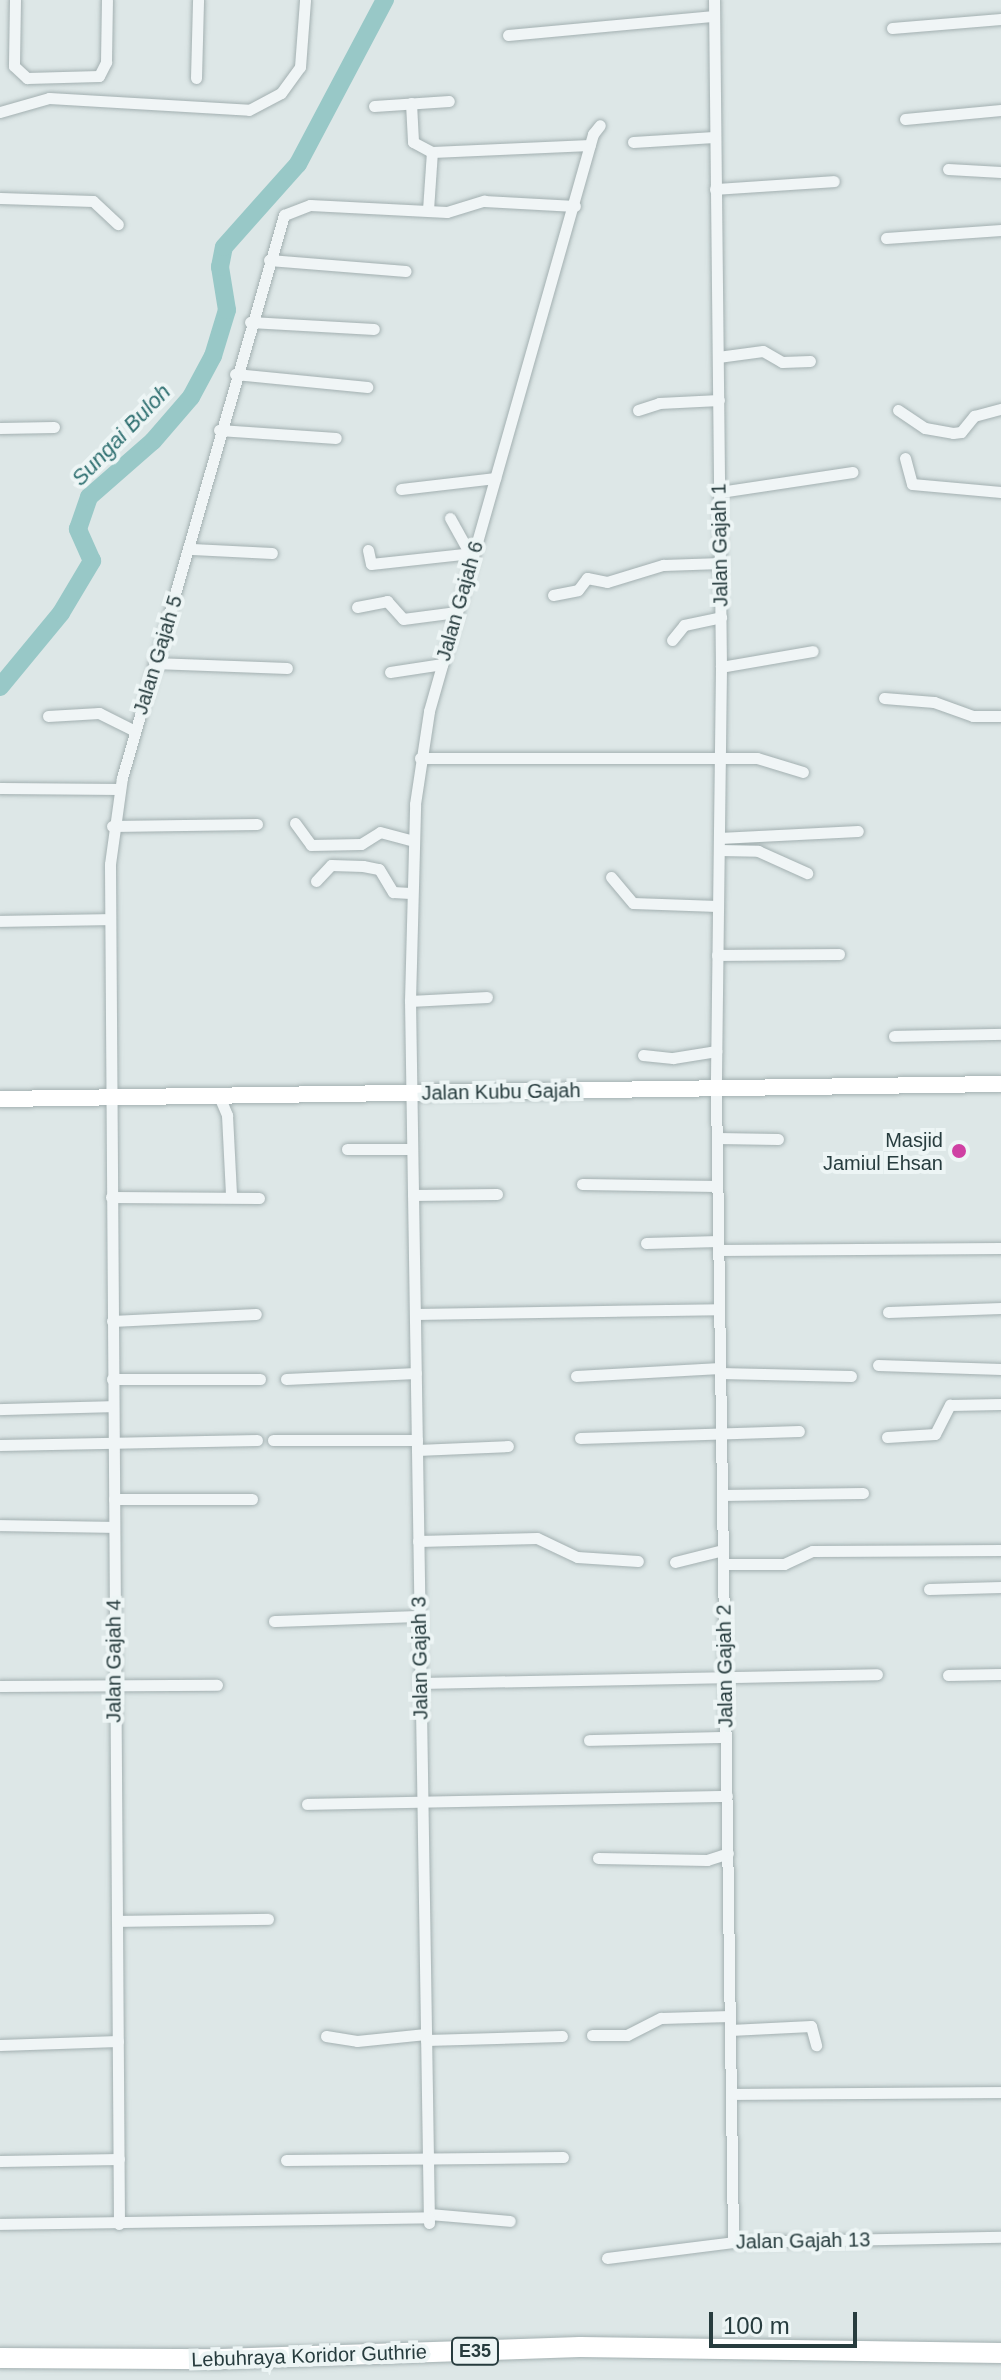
<!DOCTYPE html>
<html>
<head>
<meta charset="utf-8">
<style>
  body { margin:0 }
  #map { position:relative; width:1001px; height:2380px; overflow:hidden; background:#dde7e7; font-family:Arial,sans-serif }
  div>[style] { position:absolute }
  .river>* { height:18px; margin:-9px; padding:0 9px; transform-origin:9px; border-radius:9px; background:#98c8c7 }
  .roads { filter:drop-shadow(0 0 2px #a3b0b1) drop-shadow(0 0 2px #a3b0b1) }
  .street>* { height:11px; margin:-5.5px; padding:0 5.5px; transform-origin:5.5px; border-radius:5.5px; background:#f0f5f6 }
  .secondary>* { height:16px; margin:-8px; padding:0 8px; transform-origin:8px; border-radius:8px; background:#fff }
  .highway>* { height:20px; margin:-10px; padding:0 10px; transform-origin:10px; border-radius:10px; background:#fff }
  .dots>* { width:22px; height:22px; translate:-50% -50%; box-sizing:border-box; border:4px solid #edf5f5; border-radius:50% }
  span { translate:-50% -50%; white-space:nowrap; text-align:center; line-height:1.15; -webkit-text-stroke:8px #edf5f5; paint-order:stroke }
  .shield-label span { padding:2px 6px; background:#edf5f5; border:2px solid; border-radius:6px; -webkit-text-stroke-width:0 }
  .shield-label { font-size:18px; color:#273c3e; font-weight:700 }
  .street-label { font-size:20px; color:#273c3e }
  .poi-label { font-size:20px; color:#273c3e }
  .right { translate:-100% -50%; text-align:right }
  .water-label { font-size:22px; color:#317172; font-style:italic }
  .scale { position:absolute; left:709px; top:2312px; width:148px; height:36px; box-sizing:border-box; border:4px solid #273c3e; border-top:0; padding-left:10px; font-size:24px; line-height:28px; white-space:nowrap; color:#273c3e; -webkit-text-stroke:6px #edf5f5; paint-order:stroke }
</style>
</head>
<body>
<div id="map">
  <div class="river">
    <div style="left:0;top:687px;width:96px;rotate:-50.5deg"></div>
    <div style="left:61px;top:613px;width:61px;rotate:-59.2deg"></div>
    <div style="left:92px;top:561px;width:35px;rotate:-114deg"></div>
    <div style="left:78px;top:529px;width:34px;rotate:-71deg"></div>
    <div style="left:89px;top:497px;width:85px;rotate:-41.2deg"></div>
    <div style="left:153px;top:441px;width:58px;rotate:-49.2deg"></div>
    <div style="left:191px;top:397px;width:47px;rotate:-61.8deg"></div>
    <div style="left:213px;top:356px;width:48px;rotate:-73.1deg"></div>
    <div style="left:227px;top:310px;width:44px;rotate:-99.2deg"></div>
    <div style="left:220px;top:267px;width:20px;rotate:-79deg"></div>
    <div style="left:224px;top:247px;width:111px;rotate:-48.3deg"></div>
    <div style="left:298px;top:164px;width:186px;rotate:-62.1deg"></div>
  </div>
  <div class="roads">
    <div class="street">
      <div style="left:15px;top:0;width:66px;rotate:90.9deg"></div>
      <div style="left:14px;top:66px;width:18px;rotate:43deg"></div>
      <div style="left:27px;top:78px;width:72px;rotate:-1.6deg"></div>
      <div style="left:99px;top:76px;width:16px;rotate:-63deg"></div>
      <div style="left:106px;top:62px;width:62px;rotate:-89.1deg"></div>
      <div style="left:714px;top:0;width:667px;rotate:89.4deg"></div>
      <div style="left:721px;top:667px;width:423px;rotate:90.7deg"></div>
      <div style="left:716px;top:1090px;width:1152px;rotate:89.15deg"></div>
      <div style="left:892px;top:28px;width:109px;rotate:-4.7deg"></div>
      <div style="left:508px;top:35px;width:207px;rotate:-5.3deg"></div>
      <div style="left:196px;top:78px;width:78px;rotate:-88.5deg"></div>
      <div style="left:411px;top:103px;width:39px;rotate:87deg"></div>
      <div style="left:413px;top:142px;width:21px;rotate:28deg"></div>
      <div style="left:432px;top:152px;width:158px;rotate:-2.5deg"></div>
      <div style="left:374px;top:106px;width:75px;rotate:-3.8deg"></div>
      <div style="left:0;top:112px;width:51px;rotate:-15.9deg"></div>
      <div style="left:49px;top:98px;width:200px;rotate:3.4deg"></div>
      <div style="left:249px;top:110px;width:36px;rotate:-28deg"></div>
      <div style="left:281px;top:93px;width:32px;rotate:-54deg"></div>
      <div style="left:300px;top:67px;width:67px;rotate:-85.7deg"></div>
      <div style="left:905px;top:119px;width:96px;rotate:-5.4deg"></div>
      <div style="left:633px;top:142px;width:81px;rotate:-3.5deg"></div>
      <div style="left:948px;top:169px;width:53px;rotate:3.2deg"></div>
      <div style="left:715px;top:189px;width:119px;rotate:-3.8deg"></div>
      <div style="left:0;top:198px;width:93px;rotate:1.8deg"></div>
      <div style="left:93px;top:201px;width:34px;rotate:43deg"></div>
      <div style="left:428px;top:210px;width:58px;rotate:-86.1deg"></div>
      <div style="left:886px;top:238px;width:115px;rotate:-4deg"></div>
      <div style="left:269px;top:260px;width:137px;rotate:4.6deg"></div>
      <div style="left:250px;top:322px;width:124px;rotate:3.2deg"></div>
      <div style="left:718px;top:357px;width:45px;rotate:-7.6deg"></div>
      <div style="left:763px;top:351px;width:22px;rotate:30deg"></div>
      <div style="left:782px;top:362px;width:28px;rotate:-2deg"></div>
      <div style="left:235px;top:374px;width:133px;rotate:5.6deg"></div>
      <div style="left:638px;top:410px;width:22px;rotate:-18deg"></div>
      <div style="left:659px;top:403px;width:60px;rotate:-2.9deg"></div>
      <div style="left:898px;top:410px;width:32px;rotate:34deg"></div>
      <div style="left:925px;top:428px;width:28px;rotate:10deg"></div>
      <div style="left:953px;top:433px;width:8px;rotate:-7deg"></div>
      <div style="left:961px;top:432px;width:21px;rotate:-51deg"></div>
      <div style="left:974px;top:416px;width:28px;rotate:-15deg"></div>
      <div style="left:0;top:428px;width:54px;rotate:-1.1deg"></div>
      <div style="left:219px;top:430px;width:117px;rotate:3.9deg"></div>
      <div style="left:905px;top:458px;width:27px;rotate:75deg"></div>
      <div style="left:912px;top:484px;width:89px;rotate:5.1deg"></div>
      <div style="left:401px;top:489px;width:95px;rotate:-6.7deg"></div>
      <div style="left:720px;top:492px;width:134px;rotate:-8.6deg"></div>
      <div style="left:450px;top:518px;width:39px;rotate:61deg"></div>
      <div style="left:192px;top:549px;width:80px;rotate:2.9deg"></div>
      <div style="left:368px;top:550px;width:14px;rotate:78deg"></div>
      <div style="left:371px;top:564px;width:103px;rotate:-6.2deg"></div>
      <div style="left:553px;top:595px;width:25px;rotate:-11deg"></div>
      <div style="left:578px;top:590px;width:15px;rotate:-53deg"></div>
      <div style="left:587px;top:578px;width:20px;rotate:11deg"></div>
      <div style="left:607px;top:582px;width:59px;rotate:-16.9deg"></div>
      <div style="left:663px;top:565px;width:58px;rotate:-2deg"></div>
      <div style="left:357px;top:607px;width:31px;rotate:-11deg"></div>
      <div style="left:387px;top:601px;width:24px;rotate:48deg"></div>
      <div style="left:403px;top:619px;width:54px;rotate:-7.4deg"></div>
      <div style="left:672px;top:640px;width:19px;rotate:-51deg"></div>
      <div style="left:684px;top:625px;width:38px;rotate:-12deg"></div>
      <div style="left:154px;top:663px;width:133px;rotate:2.2deg"></div>
      <div style="left:721px;top:667px;width:93px;rotate:-9.9deg"></div>
      <div style="left:390px;top:672px;width:53px;rotate:-8.7deg"></div>
      <div style="left:884px;top:698px;width:50px;rotate:4.6deg"></div>
      <div style="left:934px;top:702px;width:41px;rotate:19.7deg"></div>
      <div style="left:973px;top:716px;width:28px"></div>
      <div style="left:48px;top:716px;width:51px;rotate:-3.4deg"></div>
      <div style="left:99px;top:713px;width:40px;rotate:26.6deg"></div>
      <div style="left:420px;top:758px;width:337px"></div>
      <div style="left:757px;top:758px;width:48px;rotate:16.9deg"></div>
      <div style="left:0;top:788px;width:120px;rotate:0.5deg"></div>
      <div style="left:295px;top:823px;width:27px;rotate:54deg"></div>
      <div style="left:311px;top:845px;width:50px;rotate:-1.1deg"></div>
      <div style="left:361px;top:844px;width:22px;rotate:-32deg"></div>
      <div style="left:380px;top:832px;width:34px;rotate:15deg"></div>
      <div style="left:112px;top:826px;width:145px;rotate:-0.8deg"></div>
      <div style="left:719px;top:838px;width:139px;rotate:-2.9deg"></div>
      <div style="left:719px;top:850px;width:39px;rotate:1deg"></div>
      <div style="left:758px;top:851px;width:54px;rotate:24.2deg"></div>
      <div style="left:611px;top:877px;width:34px;rotate:50deg"></div>
      <div style="left:633px;top:903px;width:84px;rotate:2deg"></div>
      <div style="left:316px;top:881px;width:22px;rotate:-47deg"></div>
      <div style="left:331px;top:865px;width:32px;rotate:2deg"></div>
      <div style="left:363px;top:866px;width:16px;rotate:11deg"></div>
      <div style="left:379px;top:869px;width:27px;rotate:59deg"></div>
      <div style="left:393px;top:892px;width:17px;rotate:3deg"></div>
      <div style="left:0;top:921px;width:110px;rotate:-1deg"></div>
      <div style="left:717px;top:955px;width:122px;rotate:-0.5deg"></div>
      <div style="left:410px;top:1001px;width:77px;rotate:-3deg"></div>
      <div style="left:894px;top:1036px;width:107px;rotate:-1.1deg"></div>
      <div style="left:643px;top:1055px;width:30px;rotate:6deg"></div>
      <div style="left:673px;top:1058px;width:44px;rotate:-9.2deg"></div>
      <div style="left:219px;top:1096px;width:21px;rotate:67deg"></div>
      <div style="left:227px;top:1115px;width:79px;rotate:87.1deg"></div>
      <div style="left:717px;top:1138px;width:61px;rotate:0.9deg"></div>
      <div style="left:347px;top:1149px;width:65px"></div>
      <div style="left:582px;top:1184px;width:135px;rotate:0.8deg"></div>
      <div style="left:413px;top:1195px;width:84px;rotate:-0.7deg"></div>
      <div style="left:111px;top:1197px;width:148px;rotate:0.4deg"></div>
      <div style="left:646px;top:1243px;width:72px;rotate:-1.6deg"></div>
      <div style="left:718px;top:1250px;width:283px;rotate:-0.4deg"></div>
      <div style="left:888px;top:1312px;width:113px;rotate:-2deg"></div>
      <div style="left:415px;top:1314px;width:304px;rotate:-0.9deg"></div>
      <div style="left:112px;top:1321px;width:144px;rotate:-2.8deg"></div>
      <div style="left:878px;top:1365px;width:123px;rotate:1.9deg"></div>
      <div style="left:720px;top:1373px;width:131px;rotate:1.3deg"></div>
      <div style="left:576px;top:1376px;width:144px;rotate:-3.2deg"></div>
      <div style="left:112px;top:1379px;width:148px"></div>
      <div style="left:286px;top:1379px;width:130px;rotate:-2.6deg"></div>
      <div style="left:0;top:1409px;width:112px;rotate:-1.5deg"></div>
      <div style="left:887px;top:1437px;width:48px;rotate:-3.6deg"></div>
      <div style="left:935px;top:1434px;width:33px;rotate:-63deg"></div>
      <div style="left:950px;top:1405px;width:51px;rotate:-1.1deg"></div>
      <div style="left:580px;top:1438px;width:219px;rotate:-1.8deg"></div>
      <div style="left:273px;top:1440px;width:144px"></div>
      <div style="left:0;top:1445px;width:257px;rotate:-1.1deg"></div>
      <div style="left:417px;top:1450px;width:91px;rotate:-2.5deg"></div>
      <div style="left:722px;top:1495px;width:141px;rotate:-0.8deg"></div>
      <div style="left:114px;top:1499px;width:138px"></div>
      <div style="left:0;top:1525px;width:113px;rotate:1deg"></div>
      <div style="left:418px;top:1541px;width:119px;rotate:-1.4deg"></div>
      <div style="left:537px;top:1538px;width:44px;rotate:25.4deg"></div>
      <div style="left:577px;top:1557px;width:61px;rotate:3.8deg"></div>
      <div style="left:675px;top:1562px;width:49px;rotate:-14deg"></div>
      <div style="left:723px;top:1564px;width:61px"></div>
      <div style="left:784px;top:1564px;width:31px;rotate:-25deg"></div>
      <div style="left:812px;top:1551px;width:189px;rotate:-0.3deg"></div>
      <div style="left:929px;top:1589px;width:72px;rotate:-1.6deg"></div>
      <div style="left:274px;top:1621px;width:145px;rotate:-2deg"></div>
      <div style="left:948px;top:1675px;width:53px;rotate:-1.1deg"></div>
      <div style="left:420px;top:1683px;width:457px;rotate:-1.1deg"></div>
      <div style="left:0;top:1686px;width:217px;rotate:-0.3deg"></div>
      <div style="left:589px;top:1740px;width:137px;rotate:-1.3deg"></div>
      <div style="left:307px;top:1804px;width:420px;rotate:-1.1deg"></div>
      <div style="left:598px;top:1858px;width:109px;rotate:1.1deg"></div>
      <div style="left:707px;top:1860px;width:22px;rotate:-18deg"></div>
      <div style="left:117px;top:1921px;width:151px;rotate:-0.8deg"></div>
      <div style="left:730px;top:2030px;width:81px;rotate:-2.8deg"></div>
      <div style="left:811px;top:2026px;width:20px;rotate:75deg"></div>
      <div style="left:592px;top:2035px;width:35px"></div>
      <div style="left:627px;top:2035px;width:38px;rotate:-27deg"></div>
      <div style="left:661px;top:2018px;width:69px;rotate:-1.7deg"></div>
      <div style="left:326px;top:2036px;width:31px;rotate:9deg"></div>
      <div style="left:357px;top:2041px;width:69px;rotate:-5.8deg"></div>
      <div style="left:426px;top:2040px;width:136px;rotate:-1.7deg"></div>
      <div style="left:0;top:2045px;width:118px;rotate:-1.9deg"></div>
      <div style="left:731px;top:2094px;width:270px;rotate:-0.4deg"></div>
      <div style="left:286px;top:2160px;width:277px;rotate:-0.6deg"></div>
      <div style="left:0;top:2161px;width:119px;rotate:-1deg"></div>
      <div style="left:429px;top:2214px;width:81px;rotate:4.9deg"></div>
      <div style="left:429px;top:2223px;width:1222px;rotate:-90.89deg"></div>
      <div style="left:410px;top:1001px;width:197px;rotate:-88.5deg"></div>
      <div style="left:415px;top:804px;width:94px;rotate:-81.4deg"></div>
      <div style="left:429px;top:711px;width:600px;rotate:-74.13deg"></div>
      <div style="left:593px;top:134px;width:11px;rotate:-52deg"></div>
      <div style="left:0;top:2224px;width:429px;rotate:-0.9deg"></div>
      <div style="left:119px;top:2224px;width:1360px;rotate:-90.38deg"></div>
      <div style="left:110px;top:864px;width:87px;rotate:-82.1deg"></div>
      <div style="left:122px;top:778px;width:586px;rotate:-73.95deg"></div>
      <div style="left:284px;top:215px;width:28px;rotate:-21deg"></div>
      <div style="left:310px;top:205px;width:137px;rotate:2.9deg"></div>
      <div style="left:447px;top:212px;width:39px;rotate:-17deg"></div>
      <div style="left:484px;top:201px;width:91px;rotate:3.1deg"></div>
      <div style="left:607px;top:2258px;width:127px;rotate:-7.2deg"></div>
      <div style="left:733px;top:2242px;width:268px;rotate:-1.1deg"></div>
    </div>
    <div class="secondary">
      <div style="left:0;top:1099px;width:1001px;rotate:-0.86deg"></div>
    </div>
    <div class="highway">
      <div style="left:0;top:2358px;width:221px;rotate:0.3deg"></div>
      <div style="left:221px;top:2359px;width:359px;rotate:-1.9deg"></div>
      <div style="left:580px;top:2347px;width:421px;rotate:0.8deg"></div>
    </div>
  </div>
  <div class="dots">
    <div style="left:959px;top:1151px;background:#cf40a3"></div>
  </div>
  <div class="shield-label">
    <span style="left:475px;top:2351px">E35</span>
  </div>
  <div class="street-label">
    <span style="left:720px;top:545px;rotate:-91deg">Jalan Gajah 1</span>
    <span style="left:460px;top:601px;rotate:-74deg">Jalan Gajah 6</span>
    <span style="left:158px;top:655px;rotate:-73deg">Jalan Gajah 5</span>
    <span style="left:501px;top:1092px;rotate:-1deg">Jalan Kubu Gajah</span>
    <span style="left:420px;top:1658px;rotate:-91deg">Jalan Gajah 3</span>
    <span style="left:114px;top:1661px;rotate:-90deg">Jalan Gajah 4</span>
    <span style="left:725px;top:1666px;rotate:-91deg">Jalan Gajah 2</span>
    <span style="left:803px;top:2241px;rotate:-1deg">Jalan Gajah 13</span>
    <span style="left:309px;top:2356px;rotate:-2deg">Lebuhraya Koridor Guthrie</span>
  </div>
  <div class="poi-label">
    <span class="right" style="left:943px;top:1152px">Masjid<br>Jamiul Ehsan</span>
  </div>
  <div class="water-label">
    <span style="left:121px;top:435px;rotate:-46deg">Sungai Buloh</span>
  </div>
  <div class="scale">100 m</div>
</div>
</body>
</html>
